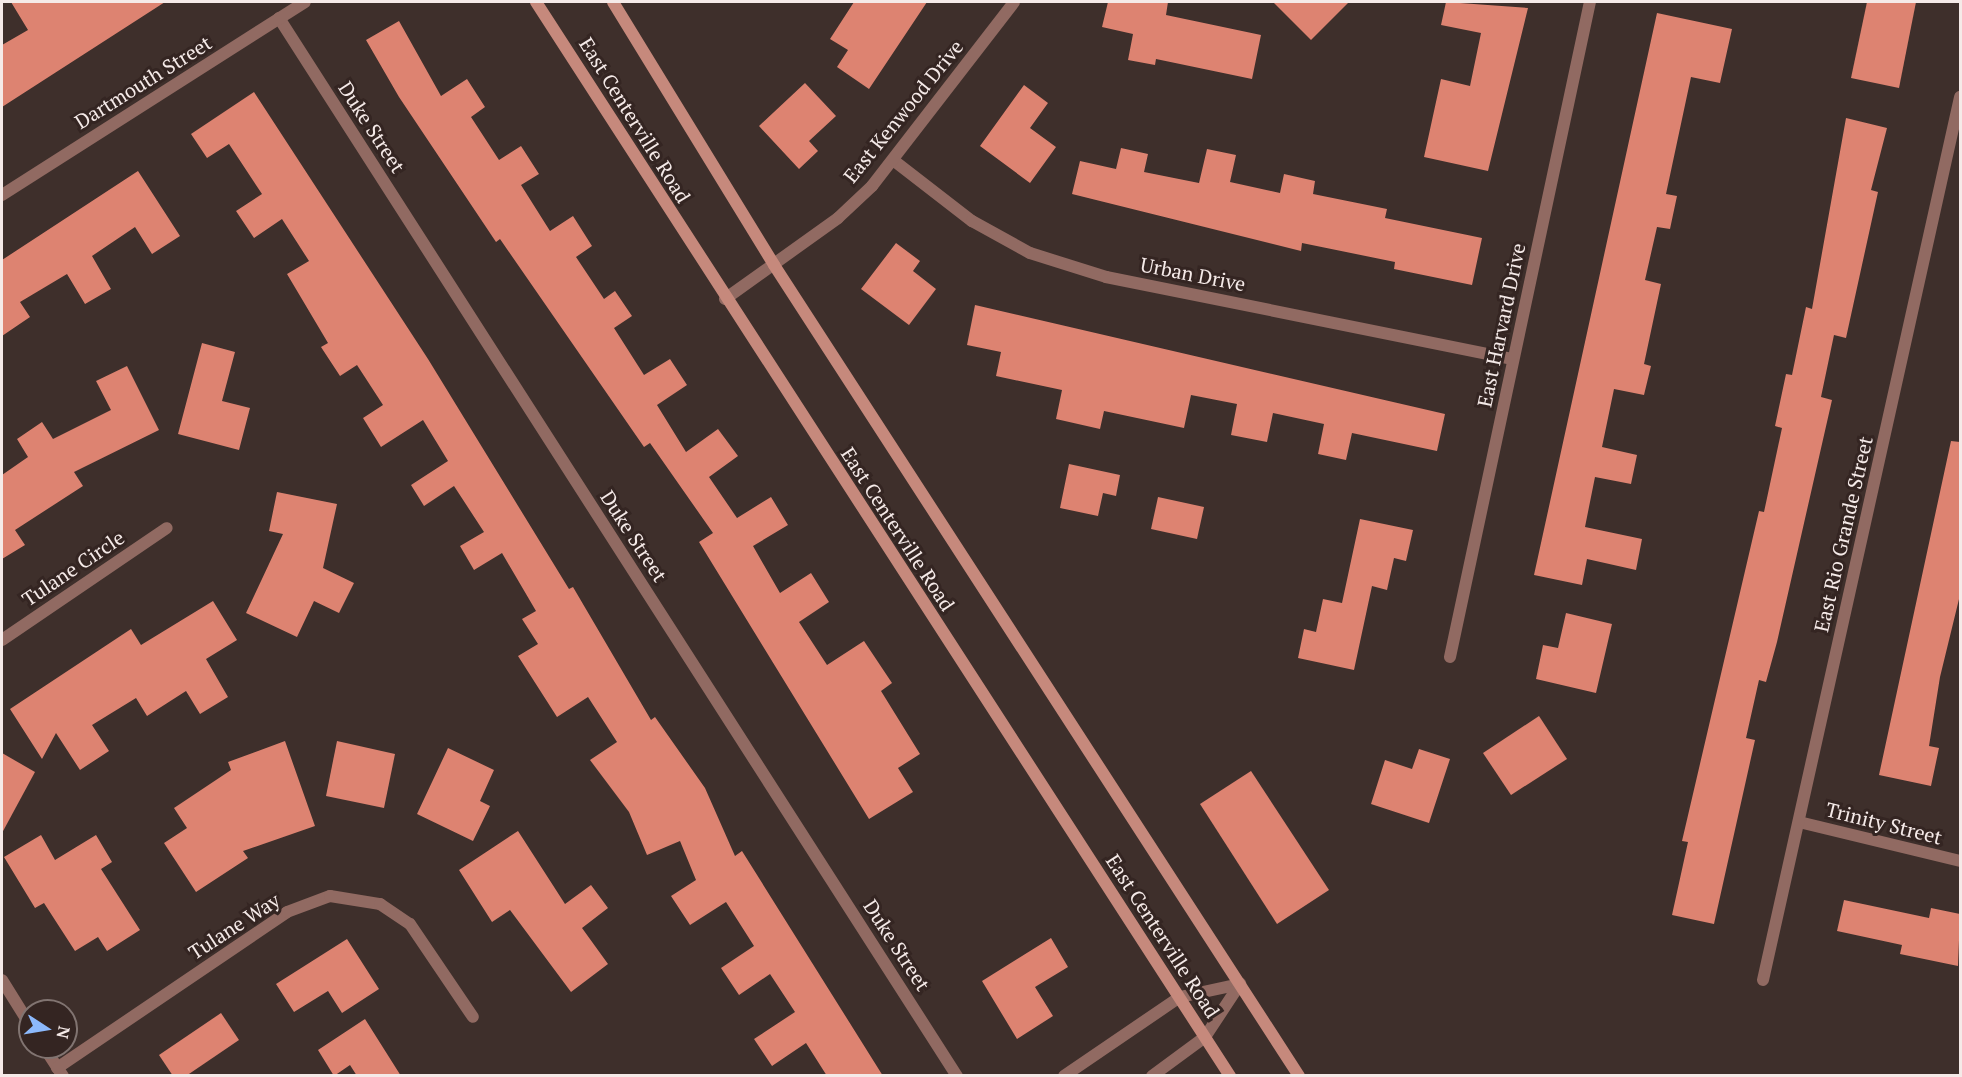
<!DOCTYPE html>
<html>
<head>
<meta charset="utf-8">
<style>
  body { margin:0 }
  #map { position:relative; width:1962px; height:1077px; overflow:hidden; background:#3e2f2b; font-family:"PT Serif",serif }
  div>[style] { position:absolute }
  .building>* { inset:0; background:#dd8371 }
  .minor>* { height:12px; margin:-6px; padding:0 6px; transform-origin:6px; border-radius:6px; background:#916a62 }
  .secondary>* { height:12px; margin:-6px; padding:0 6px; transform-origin:6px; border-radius:6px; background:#c6897c }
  span { translate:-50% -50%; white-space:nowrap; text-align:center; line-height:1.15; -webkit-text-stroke:6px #342522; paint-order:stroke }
  .street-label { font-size:20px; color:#f5eae8 }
  .frame { position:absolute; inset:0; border:3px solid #f5eae8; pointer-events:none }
  .north { position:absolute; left:18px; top:999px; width:60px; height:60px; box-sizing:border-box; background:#342522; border:2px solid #817471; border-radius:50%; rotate:102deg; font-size:16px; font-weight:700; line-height:24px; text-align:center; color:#f5eae8 }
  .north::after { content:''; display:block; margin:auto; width:21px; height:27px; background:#8cb9fc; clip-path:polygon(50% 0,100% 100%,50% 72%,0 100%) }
</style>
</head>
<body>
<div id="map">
  <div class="building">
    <div style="clip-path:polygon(11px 2px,165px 2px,2px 107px,2px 45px,28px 30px)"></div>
    <div style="clip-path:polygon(854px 2px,927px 2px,869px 89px,837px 67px,848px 50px,830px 39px)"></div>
    <div style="clip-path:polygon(1108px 2px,1168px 2px,1166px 15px,1261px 35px,1252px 79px,1156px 59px,1155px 65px,1128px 60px,1133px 34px,1102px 27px)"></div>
    <div style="clip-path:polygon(1273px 2px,1349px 2px,1311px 40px)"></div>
    <div style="clip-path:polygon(1446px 2px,1528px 8px,1488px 171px,1424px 157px,1441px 79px,1470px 86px,1481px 33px,1441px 25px)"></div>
    <div style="clip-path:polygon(1867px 2px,1916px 2px,1899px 88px,1851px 78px)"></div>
    <div style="clip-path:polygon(1657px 13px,1732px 29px,1720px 83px,1691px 77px,1666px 194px,1677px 196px,1670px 229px,1657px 227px,1645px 280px,1661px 284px,1644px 364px,1651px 366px,1644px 395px,1614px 389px,1602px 447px,1637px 455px,1631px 484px,1595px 477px,1585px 527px,1642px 539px,1636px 570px,1587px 559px,1582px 585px,1534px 575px)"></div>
    <div style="clip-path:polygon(399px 21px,441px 96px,467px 79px,485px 107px,471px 117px,499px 160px,521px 146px,539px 174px,521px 185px,550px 231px,573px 216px,592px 246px,576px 257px,604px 299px,615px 291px,632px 316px,614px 328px,644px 375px,670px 359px,687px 385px,657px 405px,686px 452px,718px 429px,738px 456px,709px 477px,737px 518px,771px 497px,788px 525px,753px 546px,780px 593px,811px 573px,829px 602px,799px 622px,827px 665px,864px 641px,892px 683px,881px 691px,920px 754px,898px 768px,913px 792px,869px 819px,699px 542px,713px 533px,650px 443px,644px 447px,500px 239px,496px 242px,399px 97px,366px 40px)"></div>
    <div style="clip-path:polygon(805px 83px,836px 116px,809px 141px,818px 151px,799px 169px,759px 126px)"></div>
    <div style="clip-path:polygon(1024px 85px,1048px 103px,1030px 128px,1056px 147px,1030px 183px,980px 146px)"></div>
    <div style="clip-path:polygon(254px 92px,428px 359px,569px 589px,573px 587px,651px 720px,655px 717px,705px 788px,735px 856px,742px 851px,883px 1076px,827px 1076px,806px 1043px,772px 1066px,754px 1039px,795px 1012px,770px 974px,739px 995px,721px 968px,754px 946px,726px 902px,690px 925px,671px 896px,696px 880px,680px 841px,647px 855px,629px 812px,590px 760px,617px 742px,588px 697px,557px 717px,518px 656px,538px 644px,522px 619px,536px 611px,502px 553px,474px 570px,460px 546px,484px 532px,454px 486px,424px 506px,411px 485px,448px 461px,423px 420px,381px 447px,363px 418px,383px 405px,357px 365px,340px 376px,321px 347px,328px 343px,287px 274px,309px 261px,282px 219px,254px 238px,236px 211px,262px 194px,229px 144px,207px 158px,191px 134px)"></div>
    <div style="clip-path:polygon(1846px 118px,1887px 128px,1871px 190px,1878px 192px,1846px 338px,1834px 335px,1821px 397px,1832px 400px,1777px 642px,1766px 682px,1759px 680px,1746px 738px,1755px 740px,1714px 924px,1672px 915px,1688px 842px,1682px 841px,1759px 511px,1764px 512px,1782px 428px,1775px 426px,1786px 374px,1792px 375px,1806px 307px,1812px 309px)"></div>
    <div style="clip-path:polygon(1121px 148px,1148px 154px,1144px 172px,1199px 183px,1207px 149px,1236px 155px,1230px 182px,1280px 193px,1284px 174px,1315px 181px,1313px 194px,1387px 209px,1385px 218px,1482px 238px,1472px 285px,1394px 269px,1395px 262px,1302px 243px,1301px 251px,1072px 194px,1080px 161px,1116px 169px)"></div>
    <div style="clip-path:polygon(138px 171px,180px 236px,152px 254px,135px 227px,92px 256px,111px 289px,85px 304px,67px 274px,20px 302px,30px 317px,2px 336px,2px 260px)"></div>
    <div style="clip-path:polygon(896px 243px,920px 261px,913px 271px,936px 289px,909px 325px,861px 289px)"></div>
    <div style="clip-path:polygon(975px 305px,1445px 414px,1437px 451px,1352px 433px,1346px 460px,1318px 454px,1324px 424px,1273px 413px,1267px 442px,1231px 435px,1237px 404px,1191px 395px,1184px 428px,1104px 411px,1100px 429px,1056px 419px,1062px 390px,996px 376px,1001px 352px,967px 345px)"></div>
    <div style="clip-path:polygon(202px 343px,235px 352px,222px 401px,250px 408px,239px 450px,178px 434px)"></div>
    <div style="clip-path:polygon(127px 366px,159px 430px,74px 472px,83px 486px,15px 530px,25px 545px,2px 559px,2px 475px,28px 457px,17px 439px,42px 422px,53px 439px,111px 410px,96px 381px)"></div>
    <div style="clip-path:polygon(1951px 441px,1960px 442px,1960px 595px,1940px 677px,1929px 746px,1939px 748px,1931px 786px,1879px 775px)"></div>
    <div style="clip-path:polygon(1069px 464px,1120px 475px,1116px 496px,1103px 493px,1098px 516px,1060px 508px)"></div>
    <div style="clip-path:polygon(277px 492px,337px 504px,323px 568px,354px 583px,339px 613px,314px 601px,297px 637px,246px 613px,283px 534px,269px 531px)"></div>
    <div style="clip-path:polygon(1158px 497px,1204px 507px,1197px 539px,1151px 529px)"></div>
    <div style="clip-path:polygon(1360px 519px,1413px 530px,1406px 561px,1394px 558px,1387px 590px,1372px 586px,1354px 670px,1298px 658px,1304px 629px,1316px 632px,1323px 599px,1342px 603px)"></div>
    <div style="clip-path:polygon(213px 601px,237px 640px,206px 659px,228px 697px,200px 714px,186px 691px,147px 716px,136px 698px,92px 725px,109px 751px,80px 770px,56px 733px,42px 759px,10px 709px,131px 629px,141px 645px)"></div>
    <div style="clip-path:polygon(1566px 613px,1612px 624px,1596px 693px,1536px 679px,1543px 645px,1558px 648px)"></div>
    <div style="clip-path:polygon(1539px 716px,1567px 759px,1511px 795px,1483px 753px)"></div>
    <div style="clip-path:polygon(285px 741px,315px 826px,243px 851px,248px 858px,196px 892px,164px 843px,187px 828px,174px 808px,231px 770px,228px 762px)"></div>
    <div style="clip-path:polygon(337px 741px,395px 754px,384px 808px,326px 796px)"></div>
    <div style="clip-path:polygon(448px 748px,494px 770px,480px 801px,490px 806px,473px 841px,417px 814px)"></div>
    <div style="clip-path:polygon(1419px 749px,1450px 759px,1429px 823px,1371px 804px,1385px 760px,1412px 769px)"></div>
    <div style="clip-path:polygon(2px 753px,35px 772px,2px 833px)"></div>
    <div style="clip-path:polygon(1251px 771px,1329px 890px,1277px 924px,1200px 804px)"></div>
    <div style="clip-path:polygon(518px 831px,565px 904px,591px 885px,608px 908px,582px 928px,608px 964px,571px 992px,510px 910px,492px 922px,459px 870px)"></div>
    <div style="clip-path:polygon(41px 835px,55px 860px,96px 835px,112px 862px,101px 869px,140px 930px,107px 951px,98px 937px,75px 951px,44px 903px,35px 908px,4px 857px)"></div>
    <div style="clip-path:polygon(1844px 900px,1929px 918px,1931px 908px,1960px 914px,1958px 966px,1900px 954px,1902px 945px,1837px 931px)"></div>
    <div style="clip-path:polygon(1051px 938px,1068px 967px,1035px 987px,1053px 1016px,1017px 1039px,982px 981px)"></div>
    <div style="clip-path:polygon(347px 939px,379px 989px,342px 1013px,328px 991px,294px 1012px,276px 984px)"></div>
    <div style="clip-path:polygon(221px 1013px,239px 1040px,186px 1076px,173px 1076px,159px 1055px)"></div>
    <div style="clip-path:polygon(365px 1019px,401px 1076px,357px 1076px,350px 1065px,334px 1076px,318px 1050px)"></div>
  </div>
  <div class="minor">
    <div style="left:279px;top:18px;width:1257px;rotate:57.35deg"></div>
    <div style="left:893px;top:160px;width:100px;rotate:37.7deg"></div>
    <div style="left:972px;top:221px;width:66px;rotate:28.9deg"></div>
    <div style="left:1030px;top:253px;width:80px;rotate:17.5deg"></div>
    <div style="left:1106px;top:277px;width:415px;rotate:11.4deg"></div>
    <div style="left:2px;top:195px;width:359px;rotate:-32.5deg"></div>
    <div style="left:725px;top:299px;width:139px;rotate:-35.6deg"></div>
    <div style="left:838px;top:218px;width:47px;rotate:-43.3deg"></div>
    <div style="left:872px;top:186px;width:232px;rotate:-52.3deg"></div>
    <div style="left:2px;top:640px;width:199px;rotate:-34.2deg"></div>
    <div style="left:1450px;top:657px;width:670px;rotate:-77.94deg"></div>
    <div style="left:1799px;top:822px;width:166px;rotate:13.6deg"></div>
    <div style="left:2px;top:980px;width:53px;rotate:58.1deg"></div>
    <div style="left:1763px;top:980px;width:905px;rotate:-77.42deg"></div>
    <div style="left:44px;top:1047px;width:35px;rotate:57deg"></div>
    <div style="left:57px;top:1068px;width:278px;rotate:-34.1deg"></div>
    <div style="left:287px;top:912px;width:46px;rotate:-20.4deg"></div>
    <div style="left:330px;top:896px;width:51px;rotate:9.1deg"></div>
    <div style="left:380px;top:904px;width:36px;rotate:34deg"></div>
    <div style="left:410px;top:924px;width:112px;rotate:55.9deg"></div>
    <div style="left:1064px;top:1076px;width:140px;rotate:-34.3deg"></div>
    <div style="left:1180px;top:997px;width:61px;rotate:-12.2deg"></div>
    <div style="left:1152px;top:1076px;width:66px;rotate:-36.3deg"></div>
    <div style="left:1205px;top:1037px;width:64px;rotate:-56.6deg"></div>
  </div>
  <div class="secondary">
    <div style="left:536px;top:2px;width:1279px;rotate:57.13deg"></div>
    <div style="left:613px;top:2px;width:308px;rotate:58.5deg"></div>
    <div style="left:774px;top:265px;width:966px;rotate:57.08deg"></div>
  </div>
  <div class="street-label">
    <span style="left:143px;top:82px;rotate:-32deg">Dartmouth Street</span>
    <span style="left:903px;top:111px;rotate:-51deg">East Kenwood Drive</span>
    <span style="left:635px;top:120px;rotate:58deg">East Centerville Road</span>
    <span style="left:372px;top:127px;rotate:57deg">Duke Street</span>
    <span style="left:1193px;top:274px;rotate:11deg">Urban Drive</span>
    <span style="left:1501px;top:325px;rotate:-78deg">East Harvard Drive</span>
    <span style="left:898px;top:529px;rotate:57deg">East Centerville Road</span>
    <span style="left:1843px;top:534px;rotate:-77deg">East Rio Grande Street</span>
    <span style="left:634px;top:536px;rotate:57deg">Duke Street</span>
    <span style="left:73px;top:568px;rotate:-34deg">Tulane Circle</span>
    <span style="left:1884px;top:823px;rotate:14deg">Trinity Street</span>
    <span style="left:234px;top:926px;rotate:-33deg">Tulane Way</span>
    <span style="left:1163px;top:936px;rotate:57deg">East Centerville Road</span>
    <span style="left:897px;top:945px;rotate:57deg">Duke Street</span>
  </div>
  <div class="frame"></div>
  <div class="north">N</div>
</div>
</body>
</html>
